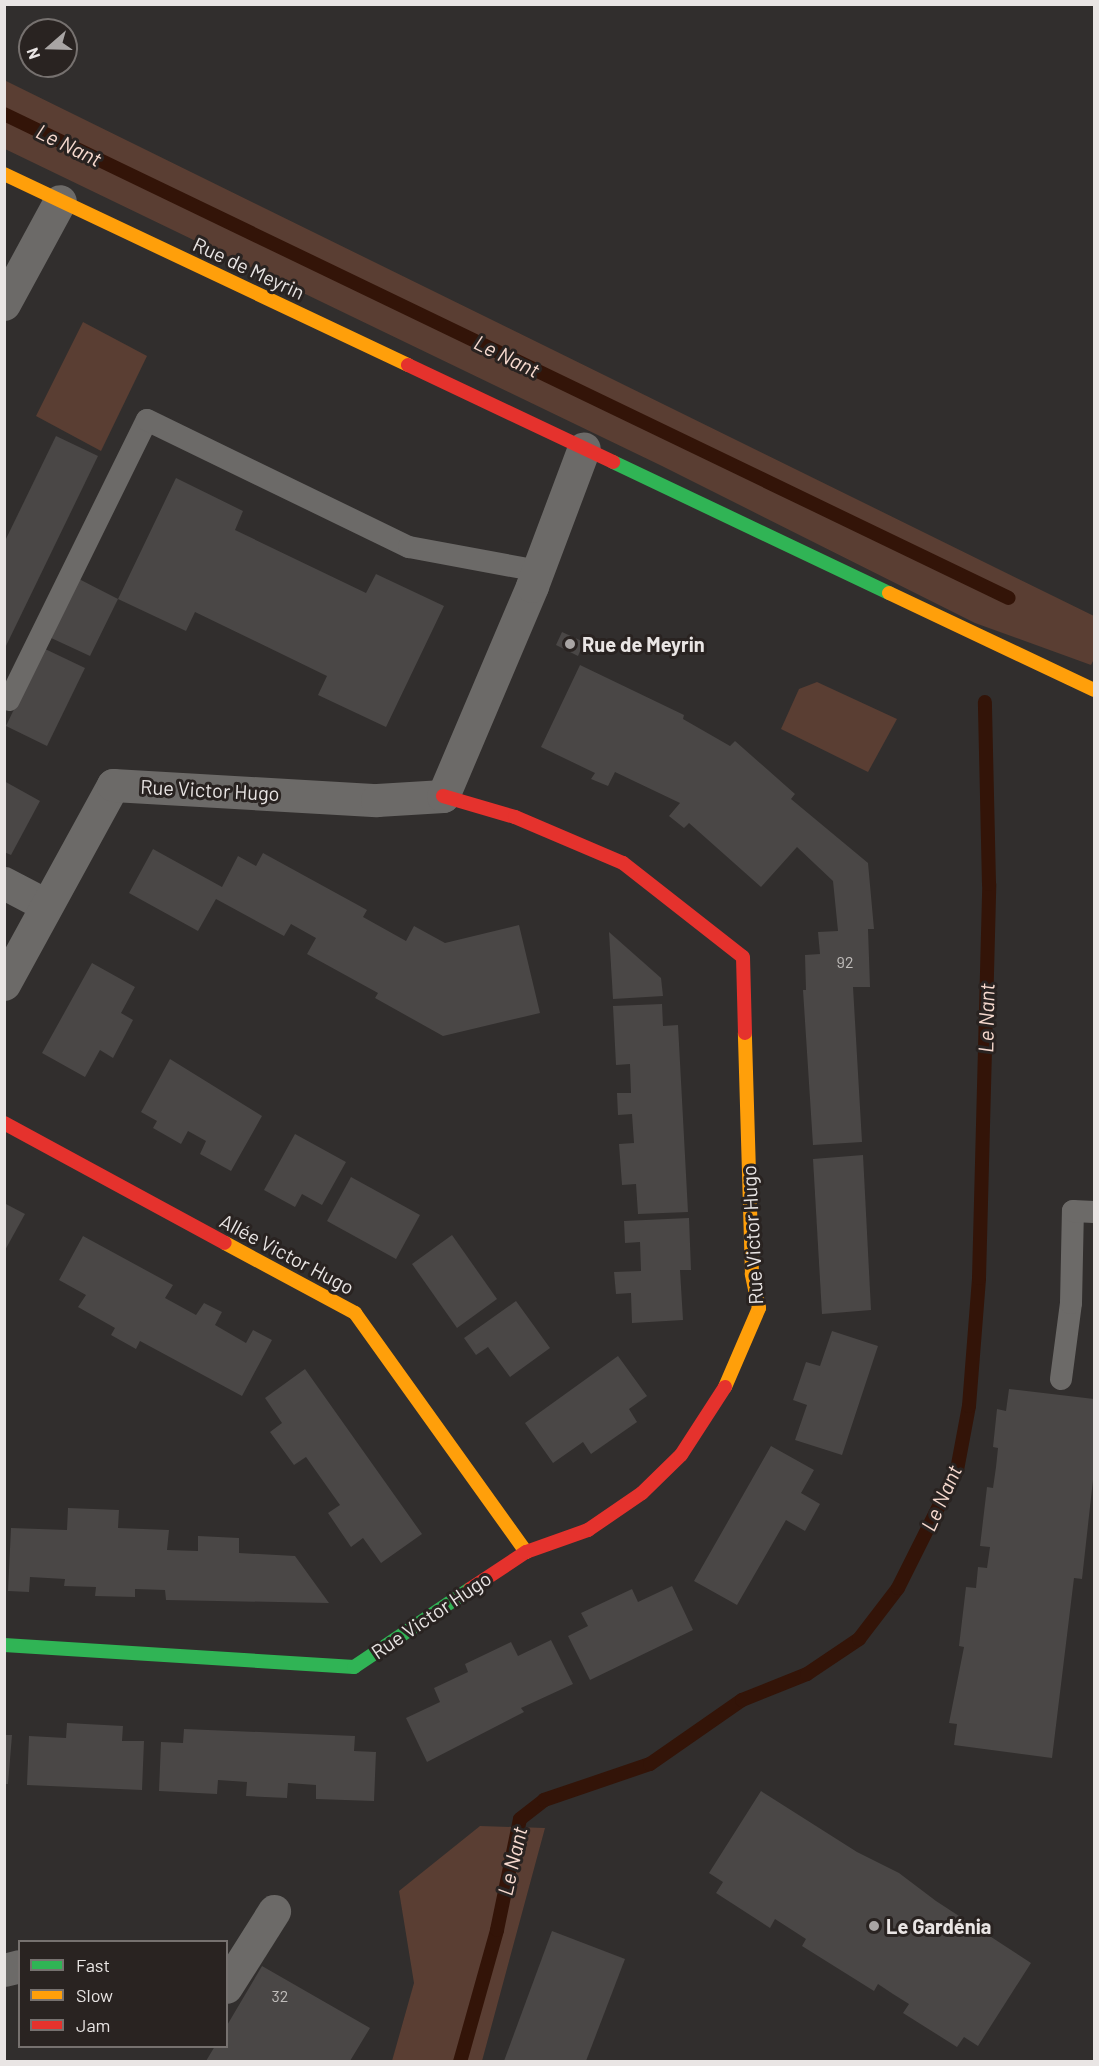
<!DOCTYPE html>
<html>
<head>
<meta charset="utf-8">
<style>
  body { margin:0 }
  #map { position:relative; width:1099px; height:2066px; overflow:hidden; background:#312e2d; font-family:Barlow,sans-serif }
  div>[style] { position:absolute }
  .green>* { inset:0; background:#5a3e33 }
  .stream>* { height:14px; margin:-7px; padding:0 7px; transform-origin:7px; border-radius:7px; background:#331408 }
  .building>* { inset:0; background:#4a4746 }
  .lane>* { height:22px; margin:-11px; padding:0 11px; transform-origin:11px; border-radius:11px; background:#6c6a68 }
  .street>* { height:33px; margin:-16.5px; padding:0 16.5px; transform-origin:16.5px; border-radius:16.5px; background:#6c6a68 }
  .fast>* { height:14px; margin:-7px; padding:0 7px; transform-origin:7px; border-radius:7px; background:#30b455 }
  .slow>* { height:14px; margin:-7px; padding:0 7px; transform-origin:7px; border-radius:7px; background:#ff9f0a }
  .jam>* { height:14px; margin:-7px; padding:0 7px; transform-origin:7px; border-radius:7px; background:#e5322d }
  .dots>* { width:16px; height:16px; translate:-50% -50%; box-sizing:border-box; border:3px solid #292321; border-radius:50% }
  span { translate:-50% -50%; white-space:nowrap; text-align:center; line-height:1.15; -webkit-text-stroke:6px #292321; paint-order:stroke }
  .number-label { font-size:16px; color:#c1bebc }
  .number-label span { -webkit-text-stroke-width:0 }
  .street-label { font-size:20px; color:#e9e5e4 }
  .poi-label { font-size:20px; color:#e9e5e4; font-weight:700 }
  .left { translate:0 -50%; text-align:left }
  .water-label { font-size:21px; color:#f7dacf; font-style:italic }
  .frame { position:absolute; inset:0; border:6px solid #e9e5e4; pointer-events:none }
  .legend { position:absolute; left:18px; top:1940px; width:210px; height:108px; box-sizing:border-box; background:#292321; border:2px solid #76716f; margin:0; padding:8px 10px; list-style:none; font-size:18px; color:#e9e5e4 }
  .legend li { display:flex; align-items:center; gap:12px; height:30px }
  .legend b { width:30px; border:2px solid #76716f }
  .north { position:absolute; left:18px; top:18px; width:60px; height:60px; box-sizing:border-box; background:#292321; border:2px solid #76716f; border-radius:50%; rotate:250deg; font-size:16px; font-weight:700; line-height:24px; text-align:center; color:#e9e5e4 }
  .north::after { content:''; display:block; margin:auto; width:21px; height:27px; background:#a9a5a4; clip-path:polygon(50% 0,100% 100%,50% 72%,0 100%) }
</style>
</head>
<body>
<div id="map">
  <div class="green">
    <div style="clip-path:polygon(4px 80px,1094px 616px,1094px 659px,1091px 665px,975px 623px,662px 466px,5px 149px)"></div>
    <div style="clip-path:polygon(83px 322px,147px 356px,101px 451px,36px 416px)"></div>
    <div style="clip-path:polygon(817px 682px,897px 719px,868px 772px,781px 729px,799px 689px)"></div>
    <div style="clip-path:polygon(480px 1826px,545px 1828px,482px 2061px,392px 2061px,414px 1983px,399px 1891px)"></div>
  </div>
  <div class="stream">
    <div style="left:4px;top:114px;width:1115px;rotate:25.72deg"></div>
    <div style="left:460px;top:2062px;width:137px;rotate:-74.3deg"></div>
    <div style="left:497px;top:1930px;width:113px;rotate:-78.3deg"></div>
    <div style="left:520px;top:1819px;width:31px;rotate:-38deg"></div>
    <div style="left:544px;top:1800px;width:112px;rotate:-18.8deg"></div>
    <div style="left:650px;top:1764px;width:112px;rotate:-34.8deg"></div>
    <div style="left:742px;top:1700px;width:70px;rotate:-21.8deg"></div>
    <div style="left:807px;top:1674px;width:63px;rotate:-33.9deg"></div>
    <div style="left:859px;top:1639px;width:64px;rotate:-52.6deg"></div>
    <div style="left:898px;top:1588px;width:132px;rotate:-63.4deg"></div>
    <div style="left:957px;top:1470px;width:65px;rotate:-79.4deg"></div>
    <div style="left:969px;top:1406px;width:128px;rotate:-85.5deg"></div>
    <div style="left:979px;top:1278px;width:394px;rotate:-88.5deg"></div>
    <div style="left:989px;top:884px;width:182px;rotate:-91.3deg"></div>
  </div>
  <div class="building">
    <div style="clip-path:polygon(56px 436px,98px 456px,4px 650px,4px 543px)"></div>
    <div style="clip-path:polygon(176px 478px,243px 511px,235px 530px,366px 593px,376px 574px,444px 606px,386px 727px,318px 695px,327px 676px,195px 612px,186px 631px,118px 599px,90px 656px,49px 637px,77px 578px,118px 599px)"></div>
    <div style="clip-path:polygon(562px 632px,584px 642px,578px 656px,556px 645px)"></div>
    <div style="clip-path:polygon(43px 648px,85px 668px,47px 746px,6px 726px)"></div>
    <div style="clip-path:polygon(580px 665px,684px 715px,683px 719px,730px 746px,735px 741px,795px 794px,791px 799px,868px 863px,874px 929px,868px 929px,870px 987px,853px 987px,862px 1142px,813px 1145px,803px 990px,806px 990px,805px 955px,820px 954px,818px 932px,838px 931px,833px 881px,797px 847px,761px 887px,689px 823px,684px 828px,669px 816px,680px 803px,615px 772px,608px 786px,591px 779px,595px 773px,541px 747px)"></div>
    <div style="clip-path:polygon(4px 781px,40px 801px,11px 855px,4px 852px)"></div>
    <div style="clip-path:polygon(153px 849px,222px 887px,238px 856px,256px 866px,263px 853px,367px 910px,363px 917px,406px 941px,414px 926px,445px 943px,519px 925px,540px 1013px,443px 1036px,375px 998px,378px 993px,307px 954px,316px 938px,291px 924px,284px 936px,216px 899px,198px 931px,129px 893px)"></div>
    <div style="clip-path:polygon(609px 932px,661px 978px,663px 996px,613px 999px)"></div>
    <div style="clip-path:polygon(92px 963px,135px 987px,121px 1013px,133px 1020px,113px 1058px,100px 1050px,85px 1077px,42px 1053px)"></div>
    <div style="clip-path:polygon(662px 1004px,663px 1026px,678px 1025px,688px 1212px,638px 1214px,636px 1184px,622px 1185px,619px 1144px,634px 1143px,632px 1114px,618px 1115px,617px 1093px,631px 1093px,630px 1064px,616px 1065px,613px 1006px)"></div>
    <div style="clip-path:polygon(170px 1059px,262px 1116px,231px 1171px,200px 1154px,206px 1141px,188px 1131px,181px 1144px,153px 1128px,157px 1121px,141px 1112px)"></div>
    <div style="clip-path:polygon(295px 1134px,346px 1162px,322px 1205px,302px 1194px,295px 1207px,264px 1190px)"></div>
    <div style="clip-path:polygon(863px 1155px,871px 1310px,822px 1314px,813px 1159px)"></div>
    <div style="clip-path:polygon(351px 1177px,420px 1215px,396px 1259px,327px 1221px)"></div>
    <div style="clip-path:polygon(4px 1203px,25px 1214px,4px 1252px)"></div>
    <div style="clip-path:polygon(689px 1218px,691px 1270px,680px 1270px,683px 1320px,632px 1323px,631px 1293px,616px 1294px,614px 1272px,641px 1271px,640px 1242px,625px 1243px,624px 1221px)"></div>
    <div style="clip-path:polygon(452px 1235px,497px 1299px,457px 1328px,412px 1264px)"></div>
    <div style="clip-path:polygon(83px 1236px,173px 1285px,165px 1298px,196px 1315px,204px 1303px,222px 1312px,215px 1325px,246px 1343px,253px 1330px,272px 1340px,242px 1396px,140px 1341px,136px 1349px,111px 1335px,115px 1328px,78px 1307px,86px 1295px,59px 1280px)"></div>
    <div style="clip-path:polygon(516px 1301px,550px 1348px,510px 1377px,488px 1347px,476px 1355px,464px 1338px)"></div>
    <div style="clip-path:polygon(832px 1331px,878px 1346px,842px 1455px,795px 1440px,807px 1405px,793px 1400px,806px 1362px,820px 1366px)"></div>
    <div style="clip-path:polygon(618px 1356px,647px 1396px,629px 1409px,637px 1422px,591px 1454px,583px 1442px,553px 1463px,525px 1423px)"></div>
    <div style="clip-path:polygon(305px 1369px,422px 1534px,381px 1563px,363px 1538px,351px 1547px,328px 1513px,340px 1505px,306px 1457px,294px 1465px,270px 1432px,282px 1423px,265px 1398px)"></div>
    <div style="clip-path:polygon(1009px 1389px,1094px 1399px,1094px 1471px,1082px 1579px,1074px 1578px,1052px 1758px,954px 1745px,957px 1724px,949px 1723px,964px 1647px,959px 1646px,966px 1587px,976px 1588px,978px 1567px,987px 1568px,990px 1547px,980px 1546px,987px 1487px,993px 1488px,996px 1467px,998px 1448px,993px 1447px,997px 1409px,1006px 1411px)"></div>
    <div style="clip-path:polygon(771px 1446px,814px 1470px,801px 1493px,820px 1504px,805px 1531px,786px 1520px,737px 1605px,694px 1581px)"></div>
    <div style="clip-path:polygon(68px 1508px,119px 1510px,118px 1528px,169px 1530px,167px 1550px,198px 1551px,198px 1536px,239px 1538px,239px 1553px,295px 1556px,329px 1603px,166px 1600px,165px 1590px,135px 1589px,135px 1597px,95px 1596px,96px 1587px,64px 1586px,65px 1579px,30px 1577px,29px 1592px,8px 1591px,11px 1528px,67px 1530px)"></div>
    <div style="clip-path:polygon(672px 1586px,693px 1630px,590px 1680px,568px 1636px,588px 1626px,581px 1613px,632px 1589px,638px 1602px)"></div>
    <div style="clip-path:polygon(551px 1640px,573px 1684px,521px 1708px,524px 1712px,427px 1762px,406px 1718px,440px 1702px,434px 1688px,468px 1672px,465px 1664px,511px 1642px,518px 1656px)"></div>
    <div style="clip-path:polygon(67px 1723px,123px 1726px,122px 1741px,144px 1741px,142px 1790px,27px 1785px,29px 1736px,66px 1738px)"></div>
    <div style="clip-path:polygon(184px 1729px,355px 1736px,354px 1751px,376px 1752px,374px 1801px,316px 1799px,316px 1785px,288px 1783px,287px 1798px,246px 1796px,247px 1782px,218px 1780px,217px 1794px,159px 1791px,161px 1742px,183px 1743px)"></div>
    <div style="clip-path:polygon(4px 1735px,12px 1735px,8px 1784px,4px 1784px)"></div>
    <div style="clip-path:polygon(761px 1791px,857px 1852px,899px 1873px,936px 1901px,1031px 1963px,978px 2046px,964px 2037px,957px 2047px,903px 2013px,909px 2004px,893px 1994px,878px 1984px,874px 1991px,802px 1946px,806px 1939px,775px 1919px,770px 1928px,716px 1893px,723px 1882px,709px 1873px)"></div>
    <div style="clip-path:polygon(552px 1931px,625px 1959px,586px 2061px,504px 2061px)"></div>
    <div style="clip-path:polygon(262px 1966px,370px 2028px,350px 2061px,206px 2061px,215px 2046px,226px 2046px,226px 2027px)"></div>
  </div>
  <div class="lane">
    <div style="left:9px;top:700px;width:312px;rotate:-63.8deg"></div>
    <div style="left:147px;top:420px;width:291px;rotate:25.9deg"></div>
    <div style="left:409px;top:547px;width:132px;rotate:10.5deg"></div>
    <div style="left:1061px;top:1379px;width:77px;rotate:-82.5deg"></div>
    <div style="left:1071px;top:1303px;width:92px;rotate:-88.8deg"></div>
    <div style="left:1073px;top:1211px;width:21px;rotate:3deg"></div>
  </div>
  <div class="street">
    <div style="left:4px;top:304px;width:117px;rotate:-61.5deg"></div>
    <div style="left:4px;top:883px;width:47px;rotate:27.6deg"></div>
    <div style="left:4px;top:984px;width:227px;rotate:-61.3deg"></div>
    <div style="left:113px;top:785px;width:264px;rotate:3.3deg"></div>
    <div style="left:377px;top:800px;width:66px;rotate:-3.5deg"></div>
    <div style="left:443px;top:796px;width:228px;rotate:-67deg"></div>
    <div style="left:532px;top:586px;width:147px;rotate:-69.4deg"></div>
    <div style="left:4px;top:1970px;width:16px;rotate:-14deg"></div>
    <div style="left:226px;top:1987px;width:90px;rotate:-57.7deg"></div>
  </div>
  <div class="fast">
    <div style="left:613px;top:462px;width:306px;rotate:25.4deg"></div>
    <div style="left:4px;top:1645px;width:351px;rotate:3.6deg"></div>
    <div style="left:354px;top:1667px;width:140px;rotate:-33.9deg"></div>
  </div>
  <div class="slow">
    <div style="left:4px;top:174px;width:447px;rotate:25.3deg"></div>
    <div style="left:889px;top:593px;width:227px;rotate:25.3deg"></div>
    <div style="left:225px;top:1243px;width:148px;rotate:28.3deg"></div>
    <div style="left:355px;top:1313px;width:294px;rotate:54.4deg"></div>
    <div style="left:725px;top:1387px;width:86px;rotate:-66.7deg"></div>
    <div style="left:759px;top:1308px;width:35px;rotate:-102deg"></div>
    <div style="left:752px;top:1274px;width:241px;rotate:-91.7deg"></div>
  </div>
  <div class="jam">
    <div style="left:408px;top:365px;width:227px;rotate:25.3deg"></div>
    <div style="left:443px;top:796px;width:75px;rotate:16.3deg"></div>
    <div style="left:515px;top:817px;width:117px;rotate:23.1deg"></div>
    <div style="left:623px;top:863px;width:152px;rotate:38.1deg"></div>
    <div style="left:743px;top:957px;width:76px;rotate:88.5deg"></div>
    <div style="left:4px;top:1123px;width:251px;rotate:28.5deg"></div>
    <div style="left:470px;top:1589px;width:67px;rotate:-33.5deg"></div>
    <div style="left:526px;top:1552px;width:66px;rotate:-19.5deg"></div>
    <div style="left:588px;top:1530px;width:65px;rotate:-34.4deg"></div>
    <div style="left:642px;top:1493px;width:54px;rotate:-44.3deg"></div>
    <div style="left:681px;top:1455px;width:81px;rotate:-57.1deg"></div>
  </div>
  <div class="dots">
    <div style="left:570px;top:644px;background:#a9a5a4"></div>
    <div style="left:874px;top:1926px;background:#a9a5a4"></div>
  </div>
  <div class="number-label">
    <span style="left:845px;top:962px">92</span>
    <span style="left:280px;top:1996px">32</span>
  </div>
  <div class="street-label">
    <span style="left:249px;top:268px;rotate:25deg">Rue de Meyrin</span>
    <span style="left:210px;top:790px;rotate:3deg">Rue Victor Hugo</span>
    <span style="left:752px;top:1235px;rotate:-93deg">Rue Victor Hugo</span>
    <span style="left:287px;top:1254px;rotate:28deg">Allée Victor Hugo</span>
    <span style="left:431px;top:1615px;rotate:-34deg">Rue Victor Hugo</span>
  </div>
  <div class="poi-label">
    <span class="left" style="left:582px;top:644px">Rue de Meyrin</span>
    <span class="left" style="left:886px;top:1926px">Le Gardénia</span>
  </div>
  <div class="water-label">
    <span style="left:69px;top:145px;rotate:26deg">Le Nant</span>
    <span style="left:507px;top:356px;rotate:26deg">Le Nant</span>
    <span style="left:986px;top:1018px;rotate:-89deg">Le Nant</span>
    <span style="left:941px;top:1498px;rotate:-66deg">Le Nant</span>
    <span style="left:512px;top:1861px;rotate:-77deg">Le Nant</span>
  </div>
  <div class="frame"></div>
  <ul class="legend">
  <li><b style="height:8px;background:#30b455"></b>Fast</li>
  <li><b style="height:8px;background:#ff9f0a"></b>Slow</li>
  <li><b style="height:8px;background:#e5322d"></b>Jam</li>
  </ul>
  <div class="north">N</div>
</div>
</body>
</html>
